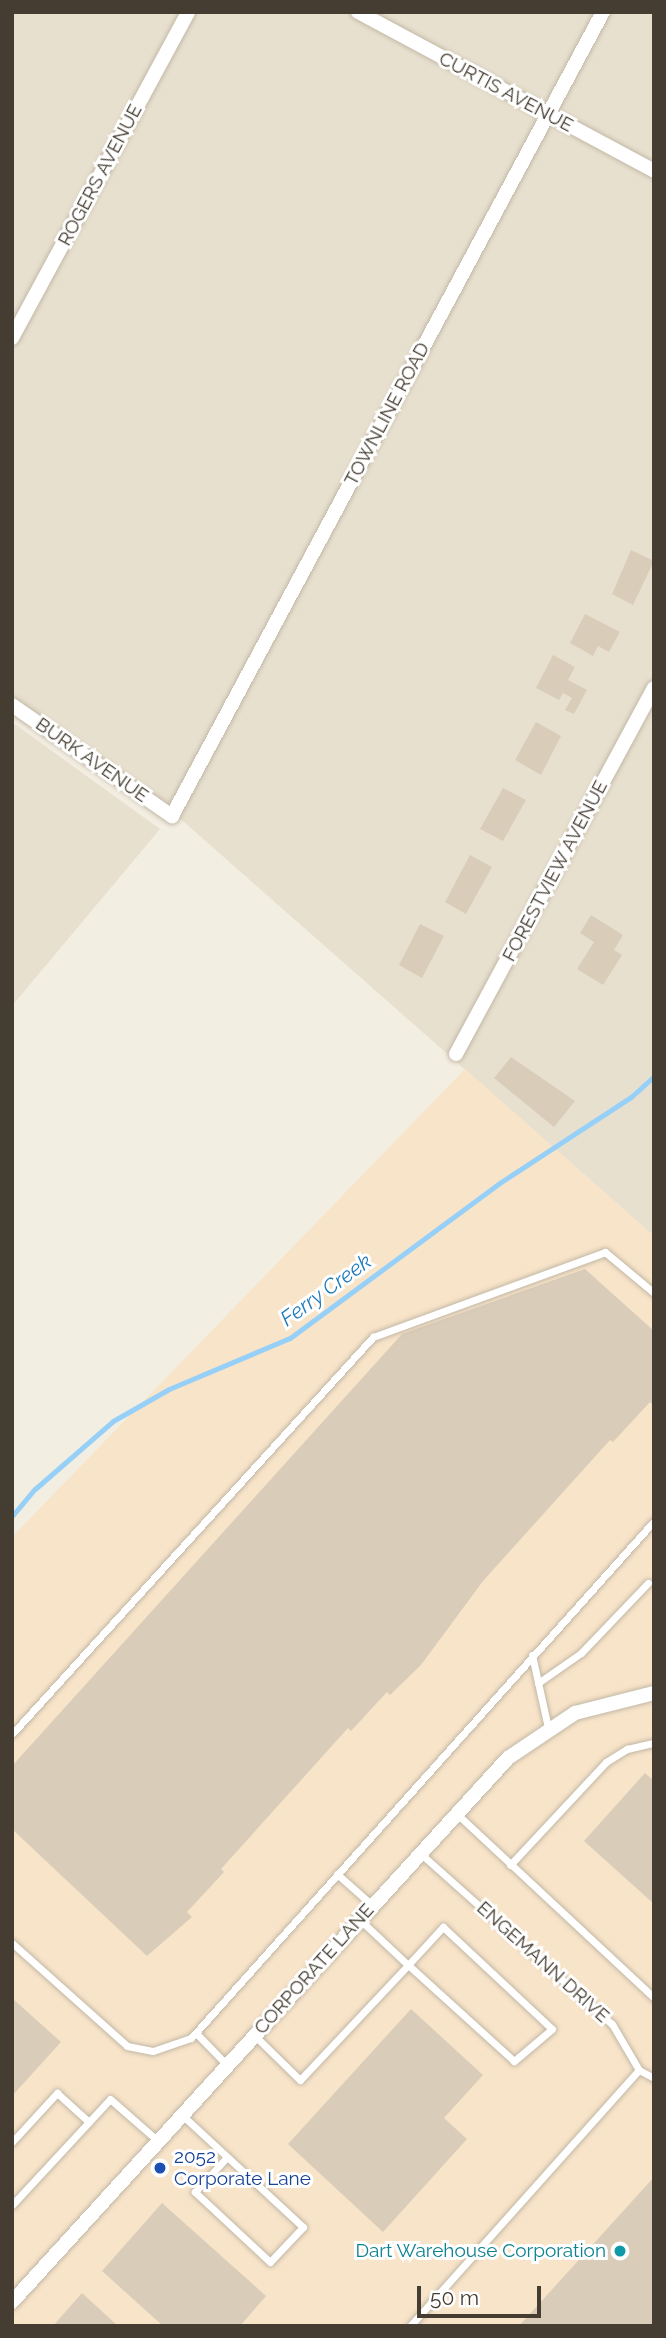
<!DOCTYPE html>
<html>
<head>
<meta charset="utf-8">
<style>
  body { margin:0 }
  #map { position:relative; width:666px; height:2338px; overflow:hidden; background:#f3eee2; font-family:Raleway,sans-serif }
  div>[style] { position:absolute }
  .residential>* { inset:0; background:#e8e0cf }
  .commercial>* { inset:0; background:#f8e4c9 }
  .stream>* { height:5px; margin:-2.5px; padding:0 2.5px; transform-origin:2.5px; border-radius:2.5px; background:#96d0f8 }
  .building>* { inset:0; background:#d9ccb9 }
  .roads { filter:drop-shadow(0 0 2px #c2b8a6) drop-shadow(0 0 2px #c2b8a6) }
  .lane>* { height:7px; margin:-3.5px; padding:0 3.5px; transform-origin:3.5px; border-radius:3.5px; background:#fff }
  .street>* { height:14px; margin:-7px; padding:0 7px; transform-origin:7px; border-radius:7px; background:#fff }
  .dots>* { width:19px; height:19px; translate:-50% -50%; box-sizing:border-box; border:4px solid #fff; border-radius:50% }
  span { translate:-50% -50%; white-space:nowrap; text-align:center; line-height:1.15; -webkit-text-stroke:6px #fff; paint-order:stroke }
  .street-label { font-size:19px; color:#453d32 }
  .transit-label { font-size:19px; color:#164399 }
  .left { translate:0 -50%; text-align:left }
  .culture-label { font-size:19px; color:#0d838f }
  .right { translate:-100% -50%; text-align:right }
  .water-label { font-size:21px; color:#207bbb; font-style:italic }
  .frame { position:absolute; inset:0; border:14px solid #453d32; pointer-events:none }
  .scale { position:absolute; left:417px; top:2286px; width:124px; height:32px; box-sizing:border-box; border:4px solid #453d32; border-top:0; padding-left:9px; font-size:21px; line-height:24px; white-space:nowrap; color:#453d32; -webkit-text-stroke:5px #fff; paint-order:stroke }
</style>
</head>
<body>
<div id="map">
  <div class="residential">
    <div style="clip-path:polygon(12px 12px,654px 12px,654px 1236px,167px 807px,12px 696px)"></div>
    <div style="clip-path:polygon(12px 722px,160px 829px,12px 1006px)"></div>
  </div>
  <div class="commercial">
    <div style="clip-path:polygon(465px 1069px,654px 1236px,654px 2326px,12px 2326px,12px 1537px)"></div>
  </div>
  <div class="stream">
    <div style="left:12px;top:1516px;width:35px;rotate:-50deg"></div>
    <div style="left:35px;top:1489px;width:103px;rotate:-41.1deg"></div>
    <div style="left:113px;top:1421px;width:64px;rotate:-29.7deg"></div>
    <div style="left:169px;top:1389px;width:131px;rotate:-22.9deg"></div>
    <div style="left:290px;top:1338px;width:262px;rotate:-36.5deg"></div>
    <div style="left:501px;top:1182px;width:155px;rotate:-33.2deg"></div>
    <div style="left:631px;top:1097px;width:31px;rotate:-42deg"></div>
  </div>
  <div class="building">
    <div style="clip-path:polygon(631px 550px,654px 561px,633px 605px,612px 594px)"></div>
    <div style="clip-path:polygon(585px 614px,620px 632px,609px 652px,598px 646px,593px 656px,570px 643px)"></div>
    <div style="clip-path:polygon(553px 655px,575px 667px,568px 680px,587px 690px,574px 714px,565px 710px,572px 698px,563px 693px,559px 700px,536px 688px)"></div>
    <div style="clip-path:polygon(536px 722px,561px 736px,541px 775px,515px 760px)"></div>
    <div style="clip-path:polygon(503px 788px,526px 800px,503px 841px,480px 829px)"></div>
    <div style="clip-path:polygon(470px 855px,492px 867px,466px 914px,445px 902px)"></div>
    <div style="clip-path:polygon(591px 915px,623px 935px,614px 950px,622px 955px,603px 985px,577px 969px,594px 942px,580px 933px)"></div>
    <div style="clip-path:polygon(420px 924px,444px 936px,422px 978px,399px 965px)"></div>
    <div style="clip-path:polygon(511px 1057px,575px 1101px,554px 1127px,494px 1078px)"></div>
    <div style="clip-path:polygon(585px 1269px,654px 1331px,654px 1406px,650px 1402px,613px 1442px,610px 1440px,483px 1581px,421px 1665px,390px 1695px,387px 1692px,351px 1731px,348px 1728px,221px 1869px,224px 1872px,187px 1912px,192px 1917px,147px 1956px,12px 1829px,12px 1766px,402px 1334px)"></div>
    <div style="clip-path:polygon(645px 1773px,654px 1781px,654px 1904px,584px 1841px)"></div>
    <div style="clip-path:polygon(12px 1998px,61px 2042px,12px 2096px)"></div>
    <div style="clip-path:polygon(411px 2009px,483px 2075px,444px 2118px,467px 2139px,383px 2232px,288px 2144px)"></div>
    <div style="clip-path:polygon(654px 2177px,654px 2326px,519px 2326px)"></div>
    <div style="clip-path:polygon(162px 2203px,266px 2296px,240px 2326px,163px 2326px,102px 2271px)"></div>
    <div style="clip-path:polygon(82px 2293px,118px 2326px,53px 2326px)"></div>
  </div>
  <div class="roads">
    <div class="lane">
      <div style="left:532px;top:1655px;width:75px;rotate:77.6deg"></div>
      <div style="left:538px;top:1683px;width:52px;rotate:-34.9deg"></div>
      <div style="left:581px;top:1653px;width:97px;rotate:-46.3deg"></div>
      <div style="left:12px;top:1734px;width:537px;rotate:-47.72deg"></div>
      <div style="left:373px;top:1337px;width:247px;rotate:-20.1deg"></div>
      <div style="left:605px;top:1252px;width:64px;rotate:39.9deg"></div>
      <div style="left:457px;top:1814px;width:270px;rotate:43deg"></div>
      <div style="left:421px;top:1854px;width:256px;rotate:41.7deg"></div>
      <div style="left:612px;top:2024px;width:53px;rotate:59.6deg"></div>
      <div style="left:639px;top:2070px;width:17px;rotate:28deg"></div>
      <div style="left:510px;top:1865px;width:141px;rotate:-47deg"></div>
      <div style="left:606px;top:1762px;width:25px;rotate:-32deg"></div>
      <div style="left:627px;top:1749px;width:28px;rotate:-13deg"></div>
      <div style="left:337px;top:1874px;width:48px;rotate:41.6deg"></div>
      <div style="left:12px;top:1943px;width:154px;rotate:41.8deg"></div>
      <div style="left:127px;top:2046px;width:26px;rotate:11deg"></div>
      <div style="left:153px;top:2051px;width:40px;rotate:-18.9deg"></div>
      <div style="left:191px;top:2038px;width:694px;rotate:-48.15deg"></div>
      <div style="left:196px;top:2033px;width:45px;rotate:45.9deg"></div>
      <div style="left:255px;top:2036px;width:63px;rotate:44.4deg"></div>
      <div style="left:300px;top:2080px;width:158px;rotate:-46.8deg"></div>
      <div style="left:408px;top:1965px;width:52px;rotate:-47.4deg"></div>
      <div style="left:443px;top:1927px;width:149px;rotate:43.1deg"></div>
      <div style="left:552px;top:2029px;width:50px;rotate:139.9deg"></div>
      <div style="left:514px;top:2061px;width:143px;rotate:-137.8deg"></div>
      <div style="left:408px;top:1965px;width:66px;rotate:-136.8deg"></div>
      <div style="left:182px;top:2115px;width:165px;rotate:42.8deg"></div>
      <div style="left:303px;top:2227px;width:48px;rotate:133.3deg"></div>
      <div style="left:270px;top:2262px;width:103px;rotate:-137deg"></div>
      <div style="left:195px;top:2192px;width:47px;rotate:-47.6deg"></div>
      <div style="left:12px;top:2142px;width:67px;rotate:-47.4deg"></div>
      <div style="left:57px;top:2093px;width:43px;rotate:42.2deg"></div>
      <div style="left:12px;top:2205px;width:144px;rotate:-47.2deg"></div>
      <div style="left:110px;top:2099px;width:64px;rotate:41.2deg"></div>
      <div style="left:410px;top:2326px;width:343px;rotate:-48.2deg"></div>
    </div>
    <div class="street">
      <div style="left:358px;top:12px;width:336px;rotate:28.2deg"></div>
      <div style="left:12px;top:338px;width:370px;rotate:-61.6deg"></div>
      <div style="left:12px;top:705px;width:195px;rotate:34.8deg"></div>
      <div style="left:172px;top:816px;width:912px;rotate:-61.81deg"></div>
      <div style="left:456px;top:1054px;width:416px;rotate:-61.6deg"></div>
      <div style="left:12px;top:2302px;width:736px;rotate:-47.64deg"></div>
      <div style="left:508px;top:1758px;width:81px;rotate:-33.9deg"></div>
      <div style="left:575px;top:1713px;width:81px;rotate:-14.2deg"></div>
    </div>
  </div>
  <div class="dots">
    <div style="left:160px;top:2168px;background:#1a4fb4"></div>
    <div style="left:620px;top:2251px;background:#0f9aa8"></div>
  </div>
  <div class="street-label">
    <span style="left:506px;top:92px;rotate:28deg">CURTIS AVENUE</span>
    <span style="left:100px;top:175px;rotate:-62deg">ROGERS AVENUE</span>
    <span style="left:387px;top:414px;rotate:-62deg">TOWNLINE ROAD</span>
    <span style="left:92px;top:760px;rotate:35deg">BURK AVENUE</span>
    <span style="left:555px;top:871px;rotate:-62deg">FORESTVIEW AVENUE</span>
    <span style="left:543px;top:1962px;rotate:42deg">ENGEMANN DRIVE</span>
    <span style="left:314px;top:1969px;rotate:-48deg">CORPORATE LANE</span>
  </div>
  <div class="transit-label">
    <span class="left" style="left:174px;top:2168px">2052<br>Corporate Lane</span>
  </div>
  <div class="culture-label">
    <span class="right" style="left:606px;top:2251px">Dart Warehouse Corporation</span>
  </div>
  <div class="water-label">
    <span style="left:326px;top:1290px;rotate:-36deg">Ferry Creek</span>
  </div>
  <div class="frame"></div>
  <div class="scale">50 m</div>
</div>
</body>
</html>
